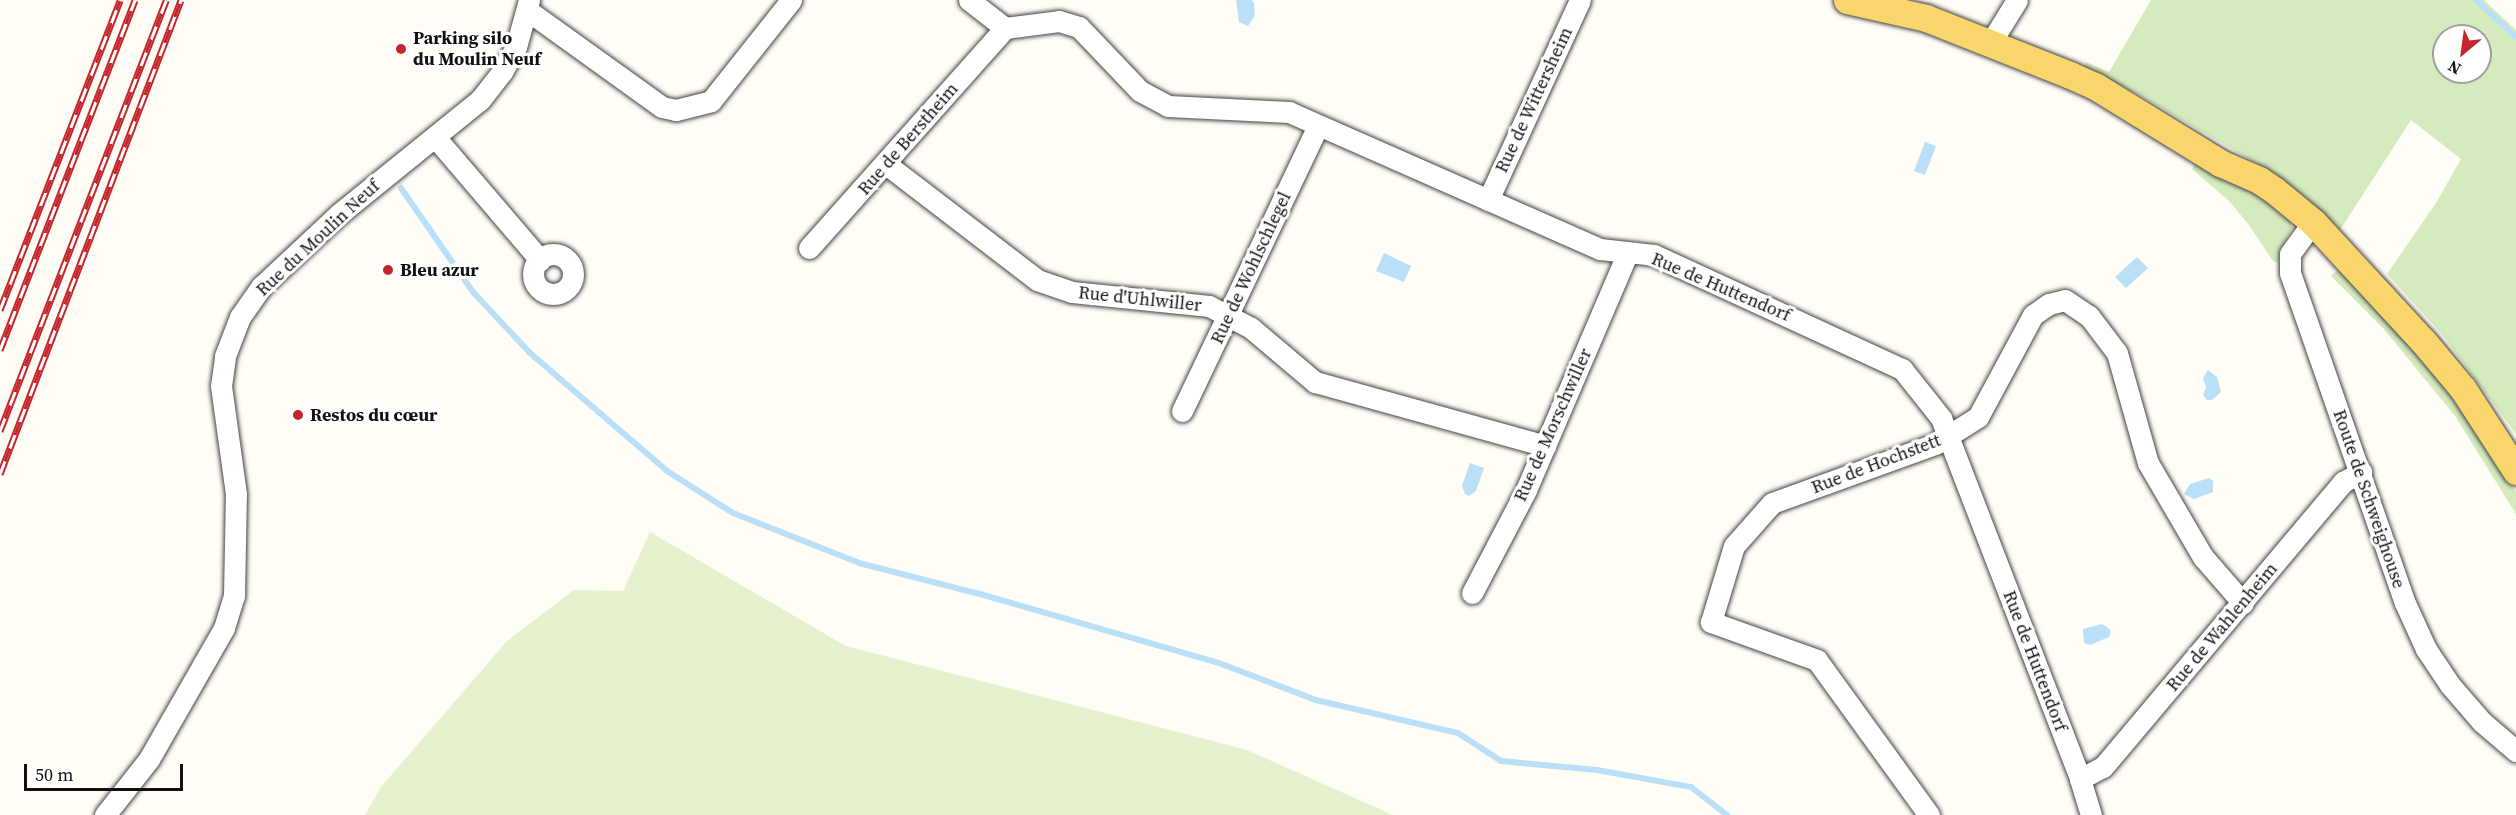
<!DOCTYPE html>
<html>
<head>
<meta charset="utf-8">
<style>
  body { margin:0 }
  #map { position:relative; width:2516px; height:815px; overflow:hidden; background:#fffdf5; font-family:"Source Serif 4",serif }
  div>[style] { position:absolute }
  .green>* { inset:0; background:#d5ebbd }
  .pitch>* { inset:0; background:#e6f2cf }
  .water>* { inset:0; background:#b9e0f7 }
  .stream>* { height:6px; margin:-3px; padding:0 3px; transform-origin:3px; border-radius:3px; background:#b9e0f7 }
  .roads { filter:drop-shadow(0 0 2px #444) drop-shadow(0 0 2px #444) }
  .minor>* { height:21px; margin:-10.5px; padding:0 10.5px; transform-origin:10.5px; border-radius:10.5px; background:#fff }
  .minor>.ring { margin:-10.5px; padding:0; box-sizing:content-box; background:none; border:21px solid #fff; border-radius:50% }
  .major>* { height:27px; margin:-13.5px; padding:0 13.5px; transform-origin:13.5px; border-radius:13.5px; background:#f9d66b }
  .rail>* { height:7px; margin-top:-3.5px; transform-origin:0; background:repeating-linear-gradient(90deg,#fff 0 14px,#c4262e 0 28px); box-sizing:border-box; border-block:2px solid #c4262e }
  .dots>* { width:16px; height:16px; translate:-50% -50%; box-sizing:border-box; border:3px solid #fff; border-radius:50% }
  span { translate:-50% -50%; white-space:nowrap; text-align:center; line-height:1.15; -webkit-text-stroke:6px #fff; paint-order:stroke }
  .poi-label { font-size:18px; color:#111; font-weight:700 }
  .left { translate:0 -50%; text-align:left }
  .street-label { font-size:18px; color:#111 }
  .north { position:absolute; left:2432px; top:24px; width:60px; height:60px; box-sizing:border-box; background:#fff; border:2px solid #a0a0a0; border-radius:50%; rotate:209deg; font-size:16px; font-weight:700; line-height:24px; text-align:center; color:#111 }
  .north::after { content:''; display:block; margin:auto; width:21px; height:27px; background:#c4262e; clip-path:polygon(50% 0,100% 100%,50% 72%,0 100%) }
  .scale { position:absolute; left:24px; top:764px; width:159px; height:27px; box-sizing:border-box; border:3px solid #111; border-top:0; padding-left:8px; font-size:18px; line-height:21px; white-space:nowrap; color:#111; -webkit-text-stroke:4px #fff; paint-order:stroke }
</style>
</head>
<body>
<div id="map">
  <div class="green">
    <div style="clip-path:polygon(evenodd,2151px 0,2484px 0,2516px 30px,2516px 434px,2441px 333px,2387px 274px,2436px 203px,2461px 159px,2411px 120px,2340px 230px,2275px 174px,2136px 93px,2083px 68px,2086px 62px,2109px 72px,2151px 0,2444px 36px,2480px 36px,2480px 72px,2444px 72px,2444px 36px)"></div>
    <div style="clip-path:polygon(2196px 163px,2227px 181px,2255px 193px,2289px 219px,2292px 228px,2280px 250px,2278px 263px,2273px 261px,2249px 225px,2229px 201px,2192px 169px)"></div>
    <div style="clip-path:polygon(2340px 268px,2464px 409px,2516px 492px,2516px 514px,2455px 416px,2383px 328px,2331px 276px)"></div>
  </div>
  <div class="pitch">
    <div style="clip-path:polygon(650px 532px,846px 646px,1247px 750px,1393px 815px,365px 815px,381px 787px,507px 641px,574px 590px,623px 591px)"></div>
  </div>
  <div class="water">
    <div style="clip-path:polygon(1236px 0,1252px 0,1254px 3px,1255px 15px,1248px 26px,1239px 22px)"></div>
    <div style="clip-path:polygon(1925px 142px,1936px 146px,1925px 175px,1914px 171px)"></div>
    <div style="clip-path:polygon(1384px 253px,1411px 266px,1404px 282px,1376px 271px)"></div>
    <div style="clip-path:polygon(2137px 257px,2148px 268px,2126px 288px,2115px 277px)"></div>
    <div style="clip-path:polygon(2208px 370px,2217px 377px,2221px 392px,2212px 400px,2207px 400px,2203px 395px,2206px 387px,2203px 378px)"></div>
    <div style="clip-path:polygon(1470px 463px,1484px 468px,1476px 491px,1469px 496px,1465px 494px,1462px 486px)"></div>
    <div style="clip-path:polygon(2209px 478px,2213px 481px,2213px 492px,2194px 499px,2184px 494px,2190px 484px)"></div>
    <div style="clip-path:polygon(2102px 624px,2111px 630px,2109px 637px,2090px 645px,2084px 643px,2083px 629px)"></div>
  </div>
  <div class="stream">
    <div style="left:2476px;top:0;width:54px;rotate:42.8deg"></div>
    <div style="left:401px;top:188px;width:126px;rotate:55.3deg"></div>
    <div style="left:473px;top:292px;width:83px;rotate:46.9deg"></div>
    <div style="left:530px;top:353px;width:181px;rotate:40.7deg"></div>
    <div style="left:667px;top:471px;width:78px;rotate:32.5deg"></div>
    <div style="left:733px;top:513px;width:136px;rotate:21.6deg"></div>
    <div style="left:859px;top:563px;width:125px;rotate:14.4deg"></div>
    <div style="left:980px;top:594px;width:249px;rotate:16.1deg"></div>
    <div style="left:1219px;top:663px;width:104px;rotate:20.9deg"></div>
    <div style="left:1316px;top:700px;width:146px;rotate:13.1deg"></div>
    <div style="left:1458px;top:733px;width:51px;rotate:33.1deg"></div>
    <div style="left:1501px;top:761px;width:96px;rotate:5.4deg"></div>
    <div style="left:1597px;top:770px;width:96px;rotate:10.3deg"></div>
    <div style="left:1691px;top:787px;width:46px;rotate:37.9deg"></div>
  </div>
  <div class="roads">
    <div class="minor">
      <div style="left:969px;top:0;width:46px;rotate:37.9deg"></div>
      <div style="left:1005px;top:28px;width:54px;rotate:-7.4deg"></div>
      <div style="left:1059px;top:21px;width:21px;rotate:17deg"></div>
      <div style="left:1079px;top:27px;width:88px;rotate:46.4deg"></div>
      <div style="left:1140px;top:91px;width:32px;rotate:28deg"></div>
      <div style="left:1168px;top:106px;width:121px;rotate:2.8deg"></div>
      <div style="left:1289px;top:112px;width:340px;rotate:23.8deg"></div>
      <div style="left:1600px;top:249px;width:54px;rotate:6.3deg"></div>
      <div style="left:1654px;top:255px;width:273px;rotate:24.7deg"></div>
      <div style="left:1902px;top:369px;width:63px;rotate:51.5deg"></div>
      <div style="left:1941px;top:418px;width:387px;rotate:68.9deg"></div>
      <div style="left:2080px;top:779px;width:38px;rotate:73deg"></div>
      <div style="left:527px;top:10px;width:166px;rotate:35.7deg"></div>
      <div style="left:662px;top:107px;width:14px;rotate:12deg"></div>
      <div style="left:676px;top:110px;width:36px;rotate:-14deg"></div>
      <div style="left:711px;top:101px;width:129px;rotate:-51.6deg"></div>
      <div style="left:1991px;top:42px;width:49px;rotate:-58.2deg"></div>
      <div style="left:435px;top:137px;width:162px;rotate:49.5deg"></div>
      <div style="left:886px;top:164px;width:190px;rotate:37.5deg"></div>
      <div style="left:1037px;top:280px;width:37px;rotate:19deg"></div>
      <div style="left:1072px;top:292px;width:138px;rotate:5.8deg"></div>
      <div style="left:1209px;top:306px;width:47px;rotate:27.6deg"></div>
      <div style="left:1251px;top:328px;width:84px;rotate:40.2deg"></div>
      <div style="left:1315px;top:382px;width:239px;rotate:15.5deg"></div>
      <div style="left:1488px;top:200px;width:220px;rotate:-65.3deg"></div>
      <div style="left:2313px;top:222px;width:39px;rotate:126deg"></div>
      <div style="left:2290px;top:254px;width:19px;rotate:90deg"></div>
      <div style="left:2290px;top:273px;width:349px;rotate:70.8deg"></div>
      <div style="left:2405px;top:603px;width:51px;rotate:65.5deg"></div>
      <div style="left:2426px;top:649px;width:43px;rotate:56.3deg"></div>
      <div style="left:2450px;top:685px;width:49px;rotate:49.1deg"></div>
      <div style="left:2482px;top:722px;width:45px;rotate:40.5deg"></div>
      <div style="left:809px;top:248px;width:295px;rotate:-48.3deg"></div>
      <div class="ring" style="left:533px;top:254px;width:19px;height:19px"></div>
      <div style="left:1182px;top:411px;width:316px;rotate:-64.5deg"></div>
      <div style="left:1472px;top:593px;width:116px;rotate:-62.3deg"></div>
      <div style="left:1526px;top:490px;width:257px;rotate:-66.8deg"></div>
      <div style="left:2080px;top:779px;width:26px;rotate:-28deg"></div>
      <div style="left:2103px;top:767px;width:373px;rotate:-49.9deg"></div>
      <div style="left:2343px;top:482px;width:21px;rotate:-29deg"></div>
      <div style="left:105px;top:815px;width:71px;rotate:-51.8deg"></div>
      <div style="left:149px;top:759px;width:151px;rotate:-60.2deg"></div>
      <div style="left:224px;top:628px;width:34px;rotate:-73deg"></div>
      <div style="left:234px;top:596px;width:102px;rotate:-88.9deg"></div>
      <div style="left:236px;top:494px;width:109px;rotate:-97.9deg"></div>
      <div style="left:221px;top:386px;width:30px;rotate:-82deg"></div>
      <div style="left:225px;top:356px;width:42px;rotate:-69deg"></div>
      <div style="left:240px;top:317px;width:38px;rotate:-55deg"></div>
      <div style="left:262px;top:286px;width:105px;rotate:-43.1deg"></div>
      <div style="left:339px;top:214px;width:181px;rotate:-39deg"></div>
      <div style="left:480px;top:100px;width:36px;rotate:-52deg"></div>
      <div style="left:502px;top:72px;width:29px;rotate:-61deg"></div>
      <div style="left:516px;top:47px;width:49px;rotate:-74.5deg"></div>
      <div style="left:1929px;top:815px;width:191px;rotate:-125.9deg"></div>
      <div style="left:1817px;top:660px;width:113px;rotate:-160.3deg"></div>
      <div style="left:1711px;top:622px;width:79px;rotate:-73.2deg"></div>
      <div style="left:1734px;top:546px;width:57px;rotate:-48.5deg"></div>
      <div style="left:1772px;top:503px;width:173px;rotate:-19.9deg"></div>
      <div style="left:1935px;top:444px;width:51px;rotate:-32.1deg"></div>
      <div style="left:1978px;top:417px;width:116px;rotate:-61.7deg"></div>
      <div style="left:2033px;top:315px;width:19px;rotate:-35deg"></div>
      <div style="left:2049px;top:304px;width:16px;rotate:-14deg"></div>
      <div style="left:2065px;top:300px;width:29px;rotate:34deg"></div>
      <div style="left:2089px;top:316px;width:46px;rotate:52.9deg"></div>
      <div style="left:2117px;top:353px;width:114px;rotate:74.3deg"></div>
      <div style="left:2148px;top:463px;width:109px;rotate:59.7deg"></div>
      <div style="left:2203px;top:557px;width:61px;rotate:49deg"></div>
    </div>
    <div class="major">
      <div style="left:1847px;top:0;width:81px;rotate:12.8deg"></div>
      <div style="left:1926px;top:18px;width:155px;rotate:21.6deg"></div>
      <div style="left:2070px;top:75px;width:27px;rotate:24deg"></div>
      <div style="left:2095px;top:86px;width:147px;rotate:31.6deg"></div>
      <div style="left:2220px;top:163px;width:43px;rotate:23.6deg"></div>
      <div style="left:2259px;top:180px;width:18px;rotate:34deg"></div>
      <div style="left:2274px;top:190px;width:50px;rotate:39.4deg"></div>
      <div style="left:2313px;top:222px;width:162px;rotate:47.3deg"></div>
      <div style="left:2423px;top:341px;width:62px;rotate:50.2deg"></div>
      <div style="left:2463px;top:389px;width:98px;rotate:57.1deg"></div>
    </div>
  </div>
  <div class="rail">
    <div style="left:0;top:310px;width:332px;rotate:-68.8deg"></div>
    <div style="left:0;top:350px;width:375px;rotate:-68.9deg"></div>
    <div style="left:0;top:431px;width:462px;rotate:-68.9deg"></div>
    <div style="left:0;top:474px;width:507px;rotate:-69.1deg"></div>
  </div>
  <div class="dots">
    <div style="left:401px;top:49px;background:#c4262e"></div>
    <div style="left:388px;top:270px;background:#c4262e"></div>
    <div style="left:298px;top:415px;background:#c4262e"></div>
  </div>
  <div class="poi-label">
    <span class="left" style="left:413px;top:49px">Parking silo<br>du Moulin Neuf</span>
    <span class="left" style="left:400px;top:270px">Bleu azur</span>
    <span class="left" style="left:310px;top:415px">Restos du cœur</span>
  </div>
  <div class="street-label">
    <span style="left:1534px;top:100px;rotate:-65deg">Rue de Wittersheim</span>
    <span style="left:908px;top:139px;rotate:-49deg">Rue de Berstheim</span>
    <span style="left:318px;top:238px;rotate:-43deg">Rue du Moulin Neuf</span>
    <span style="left:1251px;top:268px;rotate:-65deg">Rue de Wohlschlegel</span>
    <span style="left:1721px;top:287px;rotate:23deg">Rue de Huttendorf</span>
    <span style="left:1140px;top:299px;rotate:6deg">Rue d'Uhlwiller</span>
    <span style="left:1553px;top:425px;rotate:-66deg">Rue de Morschwiller</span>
    <span style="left:1876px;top:464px;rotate:-21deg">Rue de Hochstett</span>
    <span style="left:2369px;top:499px;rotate:71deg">Route de Schweighouse</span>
    <span style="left:2222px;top:627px;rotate:-50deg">Rue de Wahlenheim</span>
    <span style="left:2035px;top:661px;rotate:69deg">Rue de Huttendorf</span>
  </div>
  <div class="north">N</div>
  <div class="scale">50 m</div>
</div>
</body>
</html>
